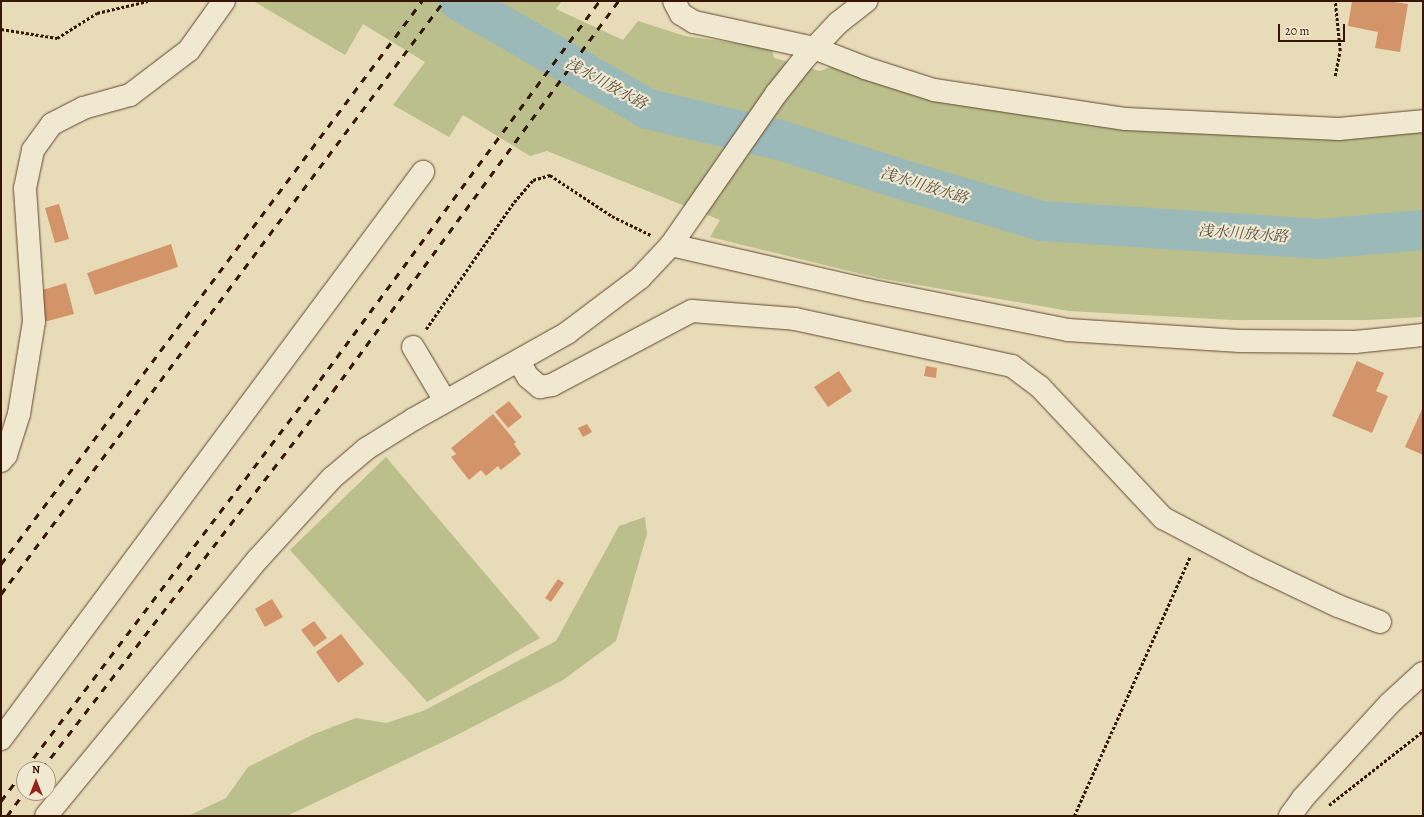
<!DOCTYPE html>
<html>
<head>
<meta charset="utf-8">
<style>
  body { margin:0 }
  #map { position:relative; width:1424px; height:817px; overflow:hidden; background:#e8dcb8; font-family:Alegreya,"Noto Serif JP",serif }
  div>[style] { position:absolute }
  .green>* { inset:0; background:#babf8c }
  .river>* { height:40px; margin:-20px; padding:0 20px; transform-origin:20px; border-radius:20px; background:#9cb9ba }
  .building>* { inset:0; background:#d49469 }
  .path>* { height:2.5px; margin-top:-1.25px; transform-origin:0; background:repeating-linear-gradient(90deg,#341602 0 3px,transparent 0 5px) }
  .roads { filter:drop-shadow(0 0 1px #614830) drop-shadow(0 0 1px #614830) }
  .minor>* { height:22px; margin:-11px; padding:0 11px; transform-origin:11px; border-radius:11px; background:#f0e8d1 }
  .rail>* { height:3px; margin-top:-1.5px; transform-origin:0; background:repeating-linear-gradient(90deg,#341602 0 7px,transparent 0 14px) }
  span { translate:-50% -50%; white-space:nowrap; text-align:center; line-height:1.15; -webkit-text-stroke:4px #f0e8d1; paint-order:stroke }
  .water-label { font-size:15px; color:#584f42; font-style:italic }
  .frame { position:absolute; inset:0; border:2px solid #341602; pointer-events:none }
  .north { position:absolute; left:16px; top:761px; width:40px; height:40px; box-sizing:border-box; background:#f0e8d1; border:1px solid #a5947e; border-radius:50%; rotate:0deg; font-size:11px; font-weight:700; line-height:16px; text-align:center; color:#341602 }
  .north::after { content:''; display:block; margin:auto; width:14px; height:18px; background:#8f2418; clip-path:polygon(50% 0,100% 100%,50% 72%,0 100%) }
  .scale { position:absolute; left:1278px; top:24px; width:67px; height:18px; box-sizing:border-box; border:2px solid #341602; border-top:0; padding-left:5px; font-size:12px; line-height:14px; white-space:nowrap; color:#341602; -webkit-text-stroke:3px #f0e8d1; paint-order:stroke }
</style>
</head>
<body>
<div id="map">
  <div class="green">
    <div style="clip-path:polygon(253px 1px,562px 1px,556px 9px,623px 40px,638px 21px,685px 36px,772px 48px,774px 58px,820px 71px,833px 66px,923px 95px,1423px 127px,1423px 317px,1368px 320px,1234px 320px,1069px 311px,878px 278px,710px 237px,720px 220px,547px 151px,530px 156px,463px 115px,449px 137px,393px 105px,425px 62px,363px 24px,345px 55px)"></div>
    <div style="clip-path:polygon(386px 457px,540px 638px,427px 702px,290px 550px)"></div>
    <div style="clip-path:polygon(645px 517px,647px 534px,616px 641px,563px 680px,453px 737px,287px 816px,188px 816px,226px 798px,248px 767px,314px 734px,356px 718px,386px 723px,423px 711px,556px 641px,619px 526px)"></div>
  </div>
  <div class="river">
    <div style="left:459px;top:1px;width:218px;rotate:29.7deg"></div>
    <div style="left:648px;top:109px;width:139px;rotate:13.3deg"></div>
    <div style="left:783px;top:141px;width:137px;rotate:17.9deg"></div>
    <div style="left:913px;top:183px;width:134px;rotate:16.4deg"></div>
    <div style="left:1042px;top:221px;width:277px;rotate:3.7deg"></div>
    <div style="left:1318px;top:239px;width:105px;rotate:-4.9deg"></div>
  </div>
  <div class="building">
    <div style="clip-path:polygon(1352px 1px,1389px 1px,1408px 4px,1400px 52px,1375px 48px,1378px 32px,1348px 26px)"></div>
    <div style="clip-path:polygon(59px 204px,69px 239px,55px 243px,45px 208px)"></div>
    <div style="clip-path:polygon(171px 244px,178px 267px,95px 295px,87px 273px)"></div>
    <div style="clip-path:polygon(66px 283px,74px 314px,44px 322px,36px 292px)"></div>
    <div style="clip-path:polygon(1357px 361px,1384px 373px,1376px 391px,1388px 396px,1372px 433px,1332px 416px)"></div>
    <div style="clip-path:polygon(926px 366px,937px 368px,936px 378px,924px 376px)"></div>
    <div style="clip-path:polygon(839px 371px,852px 391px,828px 407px,814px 387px)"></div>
    <div style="clip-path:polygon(509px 401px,522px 417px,508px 428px,495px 412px)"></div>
    <div style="clip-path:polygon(1423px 407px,1423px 455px,1405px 447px)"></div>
    <div style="clip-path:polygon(493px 414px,516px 442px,514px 444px,521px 454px,501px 470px,498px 466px,486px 476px,481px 470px,469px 480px,451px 457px,456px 454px,451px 448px)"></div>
    <div style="clip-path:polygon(587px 424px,592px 432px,583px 437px,578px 428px)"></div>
    <div style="clip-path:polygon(558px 579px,564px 583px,551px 602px,545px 598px)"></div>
    <div style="clip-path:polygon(272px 599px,283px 617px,265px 627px,255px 609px)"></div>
    <div style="clip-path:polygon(314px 621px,327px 638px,314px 647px,301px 630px)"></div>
    <div style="clip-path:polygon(341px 634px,364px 664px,338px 683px,316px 652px)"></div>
  </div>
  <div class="path">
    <div style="left:1px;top:29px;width:57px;rotate:9.1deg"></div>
    <div style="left:57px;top:38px;width:47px;rotate:-32deg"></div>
    <div style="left:97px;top:13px;width:52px;rotate:-13.2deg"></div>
    <div style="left:1335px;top:76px;width:25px;rotate:-79deg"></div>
    <div style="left:1340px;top:51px;width:50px;rotate:-95.7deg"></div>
    <div style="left:426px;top:329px;width:155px;rotate:-55.3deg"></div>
    <div style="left:514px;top:202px;width:29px;rotate:-49deg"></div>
    <div style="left:533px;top:180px;width:18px;rotate:-16deg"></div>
    <div style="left:550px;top:175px;width:74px;rotate:33.5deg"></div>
    <div style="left:612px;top:216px;width:43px;rotate:26deg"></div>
    <div style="left:1329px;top:805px;width:120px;rotate:-38.2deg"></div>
    <div style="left:1074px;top:816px;width:284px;rotate:-65.9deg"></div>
  </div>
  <div class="roads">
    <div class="minor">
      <div style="left:674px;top:1px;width:15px;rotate:62deg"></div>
      <div style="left:681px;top:14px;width:15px;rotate:32deg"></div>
      <div style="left:694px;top:22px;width:123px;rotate:12.2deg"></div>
      <div style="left:814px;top:48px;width:55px;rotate:21.4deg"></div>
      <div style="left:865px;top:68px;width:72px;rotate:17.7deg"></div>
      <div style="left:934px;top:90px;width:194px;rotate:8.6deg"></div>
      <div style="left:1126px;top:119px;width:213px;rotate:2.7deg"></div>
      <div style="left:1339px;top:129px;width:84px;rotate:-5.4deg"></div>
      <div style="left:671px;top:245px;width:202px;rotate:12.9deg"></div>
      <div style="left:868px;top:290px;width:204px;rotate:11.3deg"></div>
      <div style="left:1068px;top:330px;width:172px;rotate:3.7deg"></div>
      <div style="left:1240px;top:341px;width:115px;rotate:0.5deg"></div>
      <div style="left:1355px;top:342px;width:68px;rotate:-5.9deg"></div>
      <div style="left:413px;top:347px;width:63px;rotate:59.3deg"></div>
      <div style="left:519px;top:362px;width:17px;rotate:59deg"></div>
      <div style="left:528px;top:377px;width:16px;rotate:40deg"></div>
      <div style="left:540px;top:387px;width:12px;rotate:-9deg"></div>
      <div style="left:552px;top:385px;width:158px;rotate:-27.9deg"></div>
      <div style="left:692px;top:311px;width:103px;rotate:4.4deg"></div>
      <div style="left:795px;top:319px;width:222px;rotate:12.2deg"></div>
      <div style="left:1012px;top:366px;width:35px;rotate:37deg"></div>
      <div style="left:1040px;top:387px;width:180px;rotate:46.8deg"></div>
      <div style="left:1163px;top:518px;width:103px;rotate:27.8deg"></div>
      <div style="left:1254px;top:566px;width:93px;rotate:25.5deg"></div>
      <div style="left:1338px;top:606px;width:45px;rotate:20.9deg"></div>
      <div style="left:1px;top:461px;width:8px;rotate:-50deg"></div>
      <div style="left:6px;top:455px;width:43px;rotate:-72.4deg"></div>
      <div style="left:19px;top:414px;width:94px;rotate:-80.8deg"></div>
      <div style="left:34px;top:321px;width:133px;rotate:-93.9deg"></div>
      <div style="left:25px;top:188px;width:39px;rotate:-78deg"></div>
      <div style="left:33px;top:150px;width:32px;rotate:-54deg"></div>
      <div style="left:52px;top:124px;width:35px;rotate:-27deg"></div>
      <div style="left:83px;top:108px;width:49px;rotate:-15.5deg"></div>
      <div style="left:130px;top:95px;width:74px;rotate:-37.3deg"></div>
      <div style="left:189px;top:50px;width:60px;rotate:-54.5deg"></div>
      <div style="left:1px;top:739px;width:707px;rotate:-53.34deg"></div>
      <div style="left:46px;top:816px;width:333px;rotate:-50.5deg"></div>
      <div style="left:258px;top:559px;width:110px;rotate:-47.6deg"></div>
      <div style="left:332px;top:478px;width:45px;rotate:-40.5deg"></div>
      <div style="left:366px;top:449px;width:57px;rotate:-32deg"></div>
      <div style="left:414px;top:419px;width:176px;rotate:-29.3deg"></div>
      <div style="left:567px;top:333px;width:91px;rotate:-37deg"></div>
      <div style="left:640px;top:278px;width:45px;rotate:-46.8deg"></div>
      <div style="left:671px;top:245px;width:184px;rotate:-55.2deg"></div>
      <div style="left:776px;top:94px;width:45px;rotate:-51.3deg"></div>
      <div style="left:804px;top:59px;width:50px;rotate:-46.6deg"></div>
      <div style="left:838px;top:23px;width:36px;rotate:-38deg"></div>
      <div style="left:1290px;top:816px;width:22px;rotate:-54deg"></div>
      <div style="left:1303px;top:798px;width:127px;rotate:-47.5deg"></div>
      <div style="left:1389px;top:704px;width:46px;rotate:-42.4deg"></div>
    </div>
  </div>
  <div class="rail">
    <div style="left:1px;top:564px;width:703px;rotate:-53.21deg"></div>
    <div style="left:1px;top:594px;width:740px;rotate:-53.24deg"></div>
    <div style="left:25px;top:769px;width:488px;rotate:-52.8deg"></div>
    <div style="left:320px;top:380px;width:471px;rotate:-53.6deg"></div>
    <div style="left:42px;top:769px;width:477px;rotate:-52.4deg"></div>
    <div style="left:333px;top:391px;width:483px;rotate:-53.8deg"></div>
    <div style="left:1px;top:801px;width:38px;rotate:-53deg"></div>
    <div style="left:7px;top:816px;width:29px;rotate:-54deg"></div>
  </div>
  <div class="water-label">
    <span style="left:606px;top:84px;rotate:29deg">浅水川放水路</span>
    <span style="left:924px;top:186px;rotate:17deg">浅水川放水路</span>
    <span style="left:1243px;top:234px;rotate:4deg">浅水川放水路</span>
  </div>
  <div class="frame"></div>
  <div class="north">N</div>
  <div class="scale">20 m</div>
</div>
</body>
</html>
